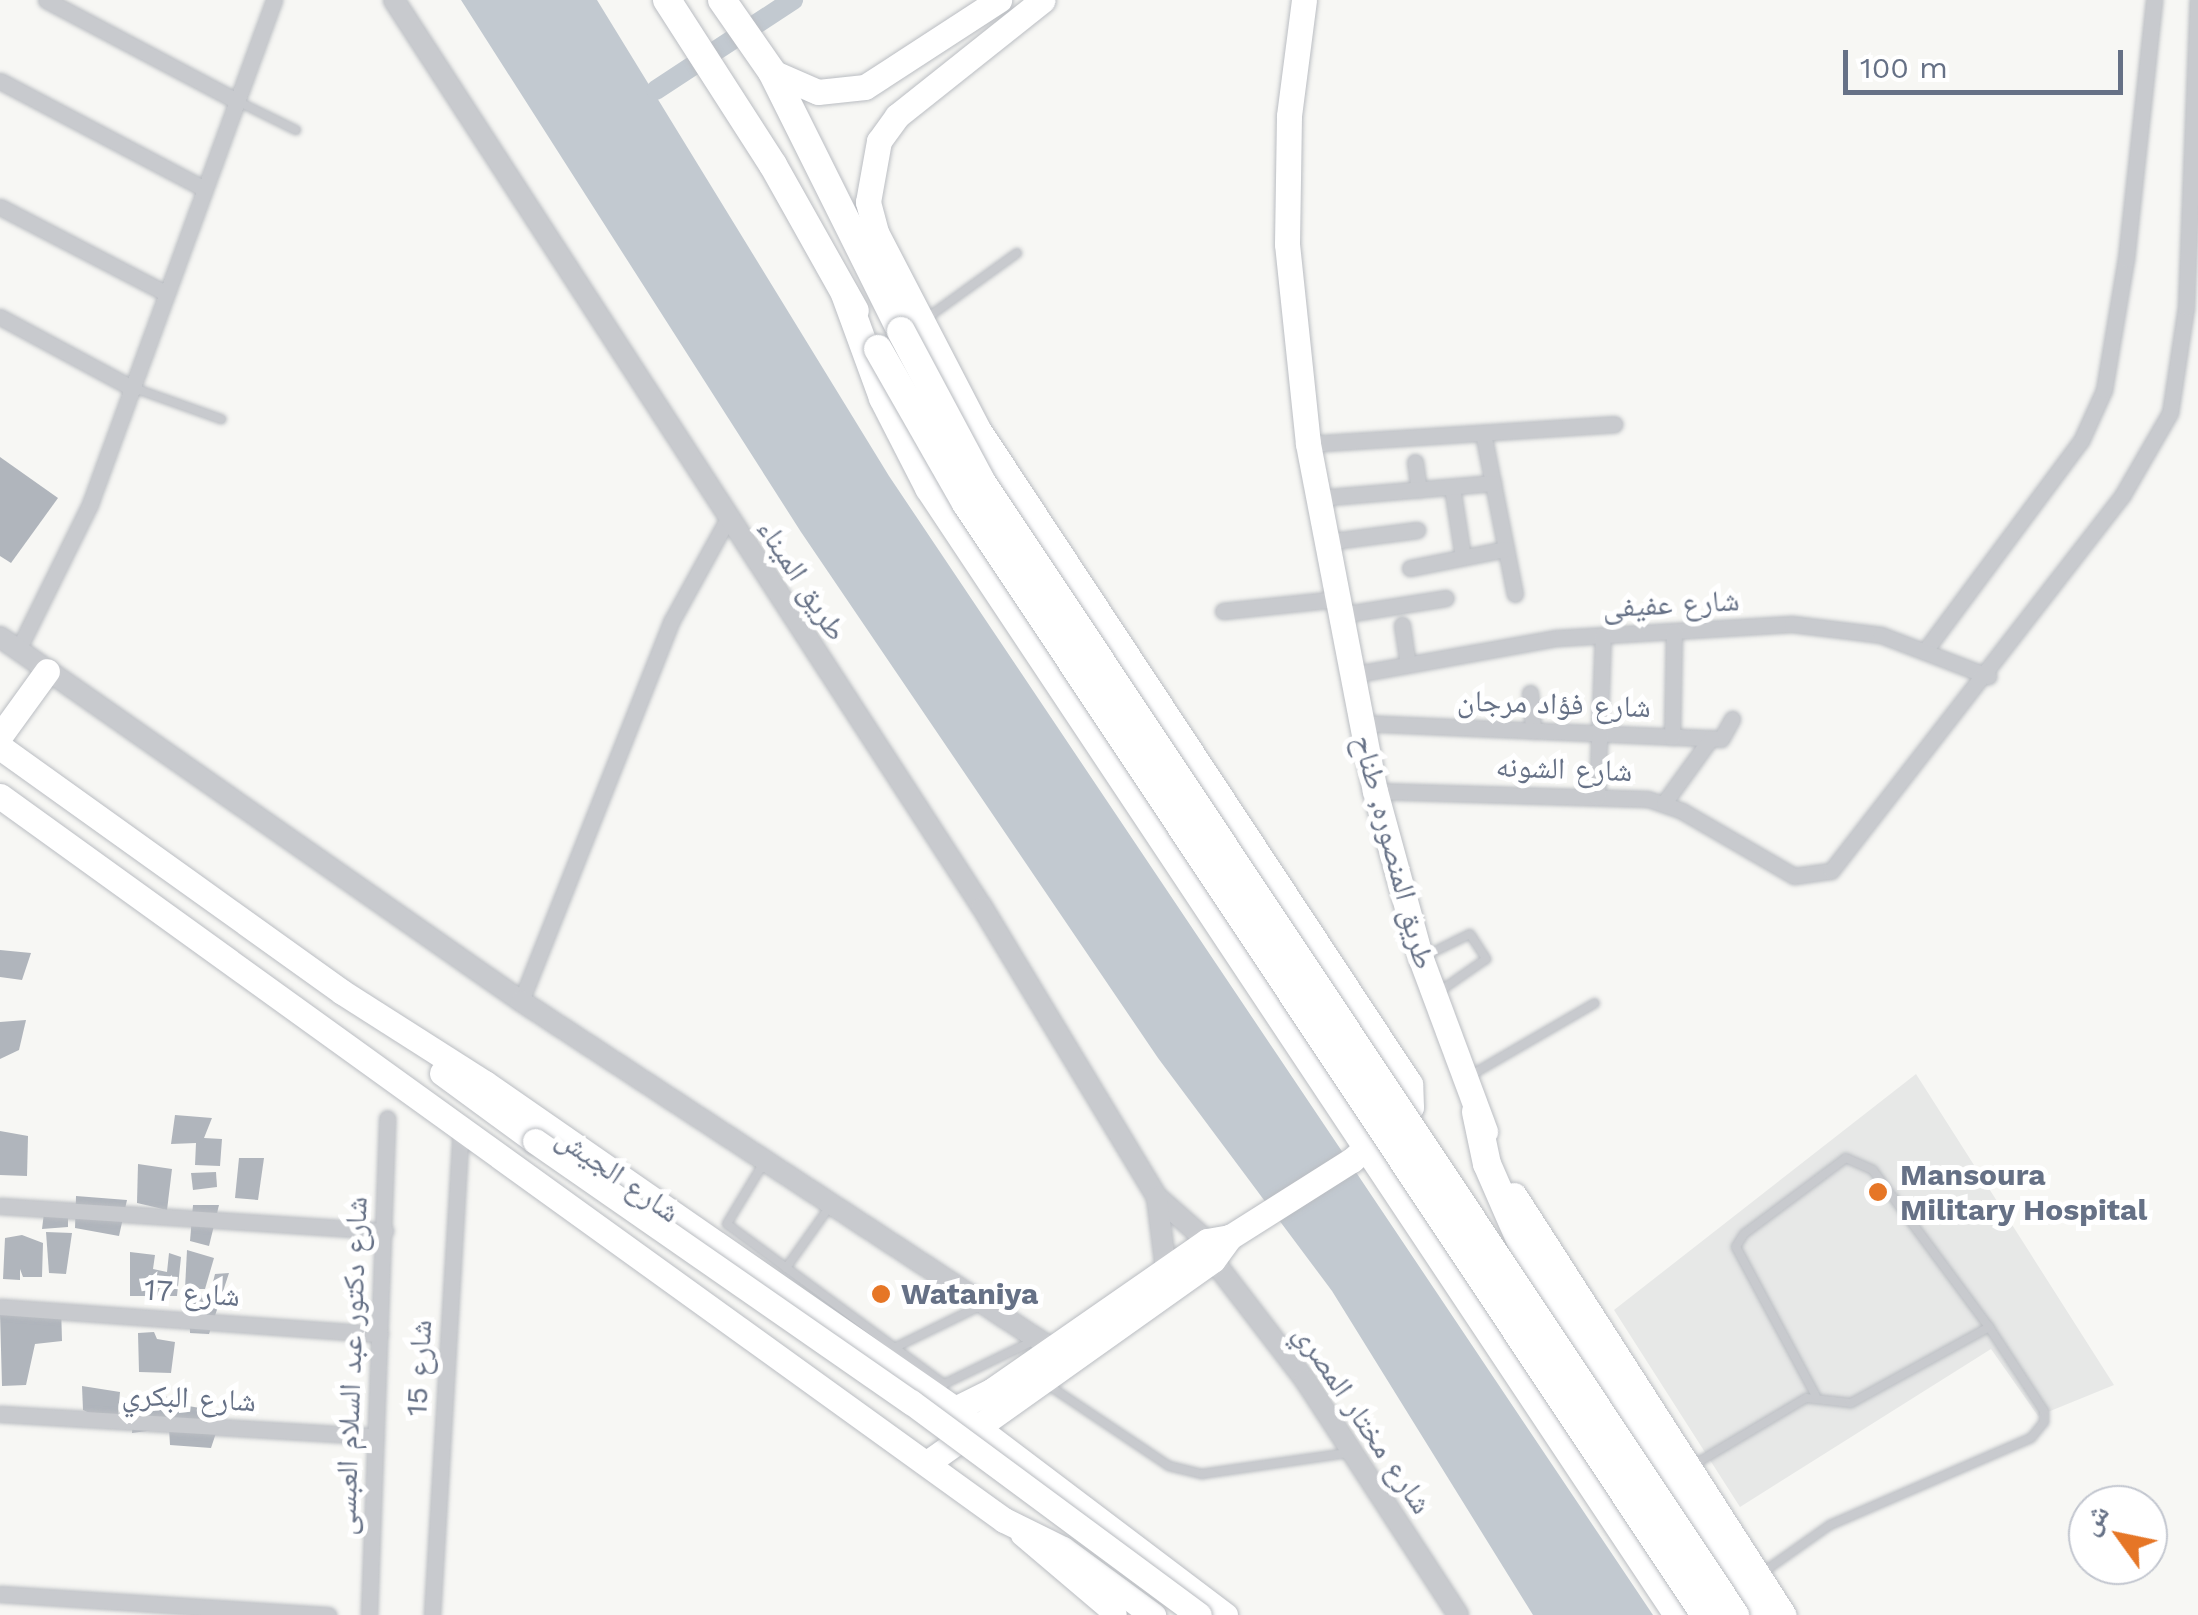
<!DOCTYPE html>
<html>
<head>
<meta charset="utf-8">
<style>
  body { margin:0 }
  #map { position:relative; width:2198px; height:1615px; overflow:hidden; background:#f7f7f4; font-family:"Work Sans","Noto Naskh Arabic",sans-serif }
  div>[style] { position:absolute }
  .built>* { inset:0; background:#e7e8e7 }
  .water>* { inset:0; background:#c2c9d0 }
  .canal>* { height:20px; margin:-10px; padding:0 10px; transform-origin:10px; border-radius:10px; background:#c2c9d0 }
  .building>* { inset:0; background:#b0b5bc }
  .roads { filter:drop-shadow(0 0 2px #babdc2) drop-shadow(0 0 2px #babdc2) }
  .service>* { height:8px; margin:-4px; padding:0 4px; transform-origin:4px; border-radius:4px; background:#c8cace }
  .minor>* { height:15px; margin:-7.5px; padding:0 7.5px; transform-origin:7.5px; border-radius:7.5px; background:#c8cace }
  .tertiary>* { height:20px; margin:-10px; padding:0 10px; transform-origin:10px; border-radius:10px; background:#c8cace }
  .secondary>* { height:22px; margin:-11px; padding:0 11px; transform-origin:11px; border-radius:11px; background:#fff }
  .primary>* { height:25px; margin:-12.5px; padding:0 12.5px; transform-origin:12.5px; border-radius:12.5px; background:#fff }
  .trunk>* { height:28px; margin:-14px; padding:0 14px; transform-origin:14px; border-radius:14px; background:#fff }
  .bridges { filter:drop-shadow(0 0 2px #b8bbc0) drop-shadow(0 0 2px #b8bbc0) }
  .primary-bridge>* { height:25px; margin:-12.5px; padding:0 12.5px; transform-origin:12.5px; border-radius:12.5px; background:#fff }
  .trunk-bridge>* { height:28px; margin:-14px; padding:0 14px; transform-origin:14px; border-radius:14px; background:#fff }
  .dots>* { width:28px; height:28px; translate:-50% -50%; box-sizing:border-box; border:5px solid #fff; border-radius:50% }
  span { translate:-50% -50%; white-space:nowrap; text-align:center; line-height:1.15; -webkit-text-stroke:10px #fff; paint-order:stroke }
  .street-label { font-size:30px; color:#667186 }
  .poi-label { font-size:30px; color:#667186; font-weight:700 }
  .left { translate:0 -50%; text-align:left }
  .north { position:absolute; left:2068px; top:1485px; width:100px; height:100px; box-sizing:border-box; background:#fff; border:2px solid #c2c6cf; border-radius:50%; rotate:303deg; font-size:28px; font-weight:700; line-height:40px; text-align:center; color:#667186 }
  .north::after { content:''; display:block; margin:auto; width:35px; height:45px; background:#e67626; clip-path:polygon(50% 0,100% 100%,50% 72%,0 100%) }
  .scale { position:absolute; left:1843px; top:50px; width:280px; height:45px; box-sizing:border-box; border:5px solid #667186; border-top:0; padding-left:12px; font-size:30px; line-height:35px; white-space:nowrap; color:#667186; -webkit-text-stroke:8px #fff; paint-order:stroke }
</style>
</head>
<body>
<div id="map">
  <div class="built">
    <div style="clip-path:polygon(1916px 1074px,2114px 1385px,2038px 1416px,1991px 1349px,1740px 1507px,1614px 1310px)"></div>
  </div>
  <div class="water">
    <div style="clip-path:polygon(461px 0,597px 0,889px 476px,1653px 1615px,1533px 1615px,1332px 1291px,1158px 1058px,801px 532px)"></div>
  </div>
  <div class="canal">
    <div style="left:656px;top:90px;width:164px;rotate:-33.3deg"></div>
  </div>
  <div class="building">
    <div style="clip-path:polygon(0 457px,58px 498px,11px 563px,0 556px)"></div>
    <div style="clip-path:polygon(0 950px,31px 953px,22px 980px,0 977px)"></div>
    <div style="clip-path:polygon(26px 1020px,19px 1050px,0 1059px,0 1022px)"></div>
    <div style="clip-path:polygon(175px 1115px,212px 1118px,204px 1138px,222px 1139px,220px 1166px,195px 1165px,196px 1143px,171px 1144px)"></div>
    <div style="clip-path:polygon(0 1131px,28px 1136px,27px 1176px,0 1175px)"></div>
    <div style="clip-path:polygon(239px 1158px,264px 1158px,258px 1200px,235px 1198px)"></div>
    <div style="clip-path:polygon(138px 1164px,172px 1169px,167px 1210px,137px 1203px)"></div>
    <div style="clip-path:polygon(216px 1172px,217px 1187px,193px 1190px,191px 1173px)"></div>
    <div style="clip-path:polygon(76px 1196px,127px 1200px,119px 1236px,75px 1228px)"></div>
    <div style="clip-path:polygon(68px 1204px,68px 1227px,42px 1229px,45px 1205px)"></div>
    <div style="clip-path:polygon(193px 1205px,219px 1205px,209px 1246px,190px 1241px)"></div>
    <div style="clip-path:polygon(46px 1232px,72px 1233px,66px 1274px,49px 1273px)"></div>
    <div style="clip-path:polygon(22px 1235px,43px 1243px,42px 1277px,23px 1277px,20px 1269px,20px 1280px,3px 1279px,5px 1238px)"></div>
    <div style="clip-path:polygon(187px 1250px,214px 1258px,205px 1289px,185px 1289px)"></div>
    <div style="clip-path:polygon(130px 1252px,155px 1255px,153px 1269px,167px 1272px,169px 1253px,181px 1257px,177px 1296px,130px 1296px)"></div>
    <div style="clip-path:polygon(229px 1273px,209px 1334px,190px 1333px,189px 1296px,210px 1294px,215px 1274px)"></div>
    <div style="clip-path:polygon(61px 1306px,62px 1341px,35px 1344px,26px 1385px,2px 1386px,0 1313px)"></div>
    <div style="clip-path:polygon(154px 1332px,157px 1339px,175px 1342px,171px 1373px,139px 1372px,138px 1333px)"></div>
    <div style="clip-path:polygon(82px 1386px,120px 1392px,117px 1425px,83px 1410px)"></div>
    <div style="clip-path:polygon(166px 1396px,171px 1403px,223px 1412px,211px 1448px,170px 1445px,169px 1428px,132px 1433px,134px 1403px)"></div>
  </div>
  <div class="roads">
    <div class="service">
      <div style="left:235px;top:100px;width:68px;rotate:26.2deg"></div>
      <div style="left:927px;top:318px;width:111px;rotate:-35.8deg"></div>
      <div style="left:131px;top:387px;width:96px;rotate:19.6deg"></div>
      <div style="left:1423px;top:957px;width:52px;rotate:-26.1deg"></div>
      <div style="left:1470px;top:934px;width:30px;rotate:57deg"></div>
      <div style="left:1486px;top:959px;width:60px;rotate:145.2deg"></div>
      <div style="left:1471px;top:1075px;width:143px;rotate:-30.1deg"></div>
      <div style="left:763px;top:1164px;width:70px;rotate:121deg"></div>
      <div style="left:727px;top:1224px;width:270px;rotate:36.4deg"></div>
      <div style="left:944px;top:1384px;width:99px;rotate:-25.8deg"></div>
      <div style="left:786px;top:1268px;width:76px;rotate:-54.6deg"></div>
      <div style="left:894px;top:1348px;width:96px;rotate:-26deg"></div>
      <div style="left:1045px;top:1383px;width:149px;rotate:33.8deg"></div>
      <div style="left:1169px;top:1466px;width:34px;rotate:14deg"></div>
      <div style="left:1202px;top:1474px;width:148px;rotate:-8.2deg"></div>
      <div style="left:1695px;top:1464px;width:129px;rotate:-30.7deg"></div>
      <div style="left:1806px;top:1398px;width:45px;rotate:6.3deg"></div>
      <div style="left:1851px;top:1403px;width:158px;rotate:-28.8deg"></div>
      <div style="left:1762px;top:1573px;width:83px;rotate:-35.2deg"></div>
      <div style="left:1830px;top:1525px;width:219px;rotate:-23.4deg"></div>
      <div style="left:2031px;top:1438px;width:21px;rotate:-51deg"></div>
      <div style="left:2044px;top:1422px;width:11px;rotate:-90deg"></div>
      <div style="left:2044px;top:1411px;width:100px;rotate:-123.2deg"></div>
      <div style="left:1989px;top:1327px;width:195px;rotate:-126.5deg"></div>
      <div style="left:1873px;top:1170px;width:30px;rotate:-156deg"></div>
      <div style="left:1846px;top:1158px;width:127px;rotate:143.3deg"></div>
      <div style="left:1744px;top:1234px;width:15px;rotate:122deg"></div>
      <div style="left:1736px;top:1247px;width:169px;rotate:61.8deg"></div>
    </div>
    <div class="minor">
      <div style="left:46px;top:0;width:214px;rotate:27.9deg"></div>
      <div style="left:0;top:81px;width:227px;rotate:27.8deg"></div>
      <div style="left:0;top:207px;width:184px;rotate:27.5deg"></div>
      <div style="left:0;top:317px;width:148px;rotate:28.3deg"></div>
      <div style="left:1483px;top:433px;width:164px;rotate:78.8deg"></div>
      <div style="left:1308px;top:444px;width:307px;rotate:-3.7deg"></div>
      <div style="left:1415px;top:462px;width:28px;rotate:82deg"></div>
      <div style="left:1452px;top:487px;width:71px;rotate:81.1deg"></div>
      <div style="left:1318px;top:498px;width:176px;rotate:-4.9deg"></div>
      <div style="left:1326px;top:542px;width:92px;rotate:-7.5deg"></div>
      <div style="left:1410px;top:568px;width:98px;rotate:-11.2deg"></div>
      <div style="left:1223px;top:611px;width:115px;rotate:-6deg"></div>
      <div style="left:1340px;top:615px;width:107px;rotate:-9.1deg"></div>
      <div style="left:1402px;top:625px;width:40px;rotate:81.5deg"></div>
      <div style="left:1927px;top:648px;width:258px;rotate:-53.4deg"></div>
      <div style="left:2081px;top:441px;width:56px;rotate:-65.7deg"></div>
      <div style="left:2104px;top:390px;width:133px;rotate:-80.5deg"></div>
      <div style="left:2126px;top:259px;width:261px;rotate:-83.8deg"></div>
      <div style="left:18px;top:650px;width:163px;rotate:-63.7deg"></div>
      <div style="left:90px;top:504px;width:537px;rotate:-69.94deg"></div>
      <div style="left:1351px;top:675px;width:209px;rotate:-10.2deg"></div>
      <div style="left:1557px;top:638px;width:235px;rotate:-3.4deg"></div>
      <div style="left:1792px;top:624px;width:90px;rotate:7deg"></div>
      <div style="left:1881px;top:635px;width:115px;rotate:21deg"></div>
      <div style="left:1530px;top:693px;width:38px;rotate:85deg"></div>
      <div style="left:1360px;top:723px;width:361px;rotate:2.5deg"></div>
      <div style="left:1721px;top:739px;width:23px;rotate:-61deg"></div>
      <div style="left:1672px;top:737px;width:106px;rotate:-88.9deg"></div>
      <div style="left:1375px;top:791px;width:273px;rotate:1.7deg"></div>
      <div style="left:1648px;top:799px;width:36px;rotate:19deg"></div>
      <div style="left:1682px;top:811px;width:129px;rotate:30.1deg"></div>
      <div style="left:1794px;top:876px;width:37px;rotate:-8deg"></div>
      <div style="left:1831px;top:871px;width:475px;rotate:-52.2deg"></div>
      <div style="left:2122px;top:496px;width:96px;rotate:-60deg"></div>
      <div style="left:2170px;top:413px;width:107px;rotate:-81.4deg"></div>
      <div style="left:2186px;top:307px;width:307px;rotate:-87.8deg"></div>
      <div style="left:1597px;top:797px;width:162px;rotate:-87.9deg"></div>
      <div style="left:1664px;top:803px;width:80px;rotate:-54.1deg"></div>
      <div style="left:521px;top:1001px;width:408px;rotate:-68.4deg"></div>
      <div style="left:671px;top:622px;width:116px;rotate:-61.2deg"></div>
      <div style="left:0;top:1206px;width:386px;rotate:3.7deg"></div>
      <div style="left:0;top:1307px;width:381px;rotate:4.1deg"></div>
      <div style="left:0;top:1414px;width:376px;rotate:3.4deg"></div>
      <div style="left:0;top:1594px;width:329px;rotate:3.7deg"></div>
      <div style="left:369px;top:1615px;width:497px;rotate:-87.9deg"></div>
      <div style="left:432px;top:1615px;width:491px;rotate:-86.6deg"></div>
    </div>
    <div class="tertiary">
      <div style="left:394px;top:0;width:1081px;rotate:57.05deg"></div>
      <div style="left:982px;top:907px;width:337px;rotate:58.9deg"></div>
      <div style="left:1156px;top:1196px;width:68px;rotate:41.4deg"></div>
      <div style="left:0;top:637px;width:636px;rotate:34.94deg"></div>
      <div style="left:521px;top:1001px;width:633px;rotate:33.21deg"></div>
      <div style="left:1157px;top:1198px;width:72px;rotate:82.8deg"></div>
      <div style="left:1213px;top:1260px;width:151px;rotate:52.5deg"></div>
      <div style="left:1305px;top:1380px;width:280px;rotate:56.9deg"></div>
    </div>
    <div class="secondary">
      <div style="left:955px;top:1409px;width:341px;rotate:37.1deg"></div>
      <div style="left:1022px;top:1535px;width:123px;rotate:40.4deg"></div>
    </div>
    <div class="primary">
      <div style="left:1304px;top:0;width:117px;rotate:97.4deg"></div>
      <div style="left:1289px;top:116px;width:128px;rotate:90.9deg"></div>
      <div style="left:1287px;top:244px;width:201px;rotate:84deg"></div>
      <div style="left:1308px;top:444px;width:353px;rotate:79.1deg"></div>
      <div style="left:1375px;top:791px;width:174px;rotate:74.7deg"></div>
      <div style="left:1421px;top:959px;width:184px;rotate:69.6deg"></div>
      <div style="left:772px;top:72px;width:50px;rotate:23.5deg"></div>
      <div style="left:818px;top:92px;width:47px;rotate:-6.1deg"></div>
      <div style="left:865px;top:87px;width:160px;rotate:-33deg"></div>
      <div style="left:0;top:736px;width:80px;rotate:-54.1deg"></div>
      <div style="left:0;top:747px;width:421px;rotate:35.6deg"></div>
      <div style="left:342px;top:992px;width:169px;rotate:32.5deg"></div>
      <div style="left:485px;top:1083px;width:572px;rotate:34.75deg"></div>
      <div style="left:955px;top:1409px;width:40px;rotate:-26.6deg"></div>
      <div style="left:991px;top:1391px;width:263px;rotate:-34.8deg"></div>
      <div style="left:1207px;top:1241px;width:23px;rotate:-10deg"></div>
      <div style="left:1230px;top:1237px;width:144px;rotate:-32.3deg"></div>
      <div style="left:1352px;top:1160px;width:79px;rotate:-41.9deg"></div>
      <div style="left:1411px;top:1107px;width:23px;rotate:-92deg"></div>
      <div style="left:1410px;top:1084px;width:785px;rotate:-123.41deg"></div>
      <div style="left:978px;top:429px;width:222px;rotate:-117.4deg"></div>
      <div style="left:876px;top:232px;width:31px;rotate:-105deg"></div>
      <div style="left:868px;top:202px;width:62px;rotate:-79.8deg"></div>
      <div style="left:879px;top:141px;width:31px;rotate:-54deg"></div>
      <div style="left:897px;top:116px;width:186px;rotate:-38.5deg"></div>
      <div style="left:0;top:796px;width:1238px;rotate:35.8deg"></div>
      <div style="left:1004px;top:1520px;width:66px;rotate:26.2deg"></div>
      <div style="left:1063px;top:1549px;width:112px;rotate:36.3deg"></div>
      <div style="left:442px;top:1073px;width:115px;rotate:36.2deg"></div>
      <div style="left:1514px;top:1195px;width:499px;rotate:57.3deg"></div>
      <div style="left:930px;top:1461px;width:347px;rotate:-35.4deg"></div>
      <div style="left:1213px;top:1260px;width:29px;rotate:-54deg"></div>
    </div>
    <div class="trunk">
      <div style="left:667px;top:0;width:196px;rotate:57.3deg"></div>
      <div style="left:773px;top:165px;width:167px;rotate:60.7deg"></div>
      <div style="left:722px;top:0;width:88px;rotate:55.2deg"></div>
      <div style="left:772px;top:72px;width:289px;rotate:63.5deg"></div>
      <div style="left:845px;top:294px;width:111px;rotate:69.9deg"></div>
      <div style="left:883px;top:398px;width:101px;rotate:62.9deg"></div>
      <div style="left:929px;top:488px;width:1353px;rotate:56.39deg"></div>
      <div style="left:1476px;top:1112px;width:53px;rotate:78.1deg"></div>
      <div style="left:1487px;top:1164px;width:112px;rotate:66.4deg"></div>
      <div style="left:1532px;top:1267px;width:417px;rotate:56.7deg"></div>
    </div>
  </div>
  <div class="bridges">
    <div class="primary-bridge">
      <div style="left:535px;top:1141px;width:458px;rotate:34.8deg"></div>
      <div style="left:911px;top:1402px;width:358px;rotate:36.5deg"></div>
    </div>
    <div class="trunk-bridge">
      <div style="left:901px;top:331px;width:170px;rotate:61.9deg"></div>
      <div style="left:981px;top:481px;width:1362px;rotate:56.38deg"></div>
      <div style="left:878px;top:349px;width:177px;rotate:60.3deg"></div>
      <div style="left:966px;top:503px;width:1335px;rotate:56.39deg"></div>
    </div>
  </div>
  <div class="dots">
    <div style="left:1878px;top:1192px;background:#e67626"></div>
    <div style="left:881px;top:1294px;background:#e67626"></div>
  </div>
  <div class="street-label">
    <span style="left:802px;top:580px;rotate:57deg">طريق الميناء</span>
    <span style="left:1671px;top:604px;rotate:-3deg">شارع عفيفى</span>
    <span style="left:1554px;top:704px;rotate:2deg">شارع فؤاد مرجان</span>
    <span style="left:1564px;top:769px;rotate:2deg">شارع الشونه</span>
    <span style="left:1394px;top:852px;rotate:75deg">طريق المنصوره, طناح</span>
    <span style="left:618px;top:1175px;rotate:35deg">شارع الجيش</span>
    <span style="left:192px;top:1293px;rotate:4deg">شارع 17</span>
    <span style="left:351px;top:1366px;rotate:-88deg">شارع دكتور عبد السلام العبسى</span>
    <span style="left:419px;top:1368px;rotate:-87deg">شارع 15</span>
    <span style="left:189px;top:1398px;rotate:3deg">شارع البكري</span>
    <span style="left:1363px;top:1419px;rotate:56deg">شارع مختار المصري</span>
  </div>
  <div class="poi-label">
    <span class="left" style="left:1900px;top:1192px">Mansoura<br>Military Hospital</span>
    <span class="left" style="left:901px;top:1294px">Wataniya</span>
  </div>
  <div class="north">ش</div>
  <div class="scale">100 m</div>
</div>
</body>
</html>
